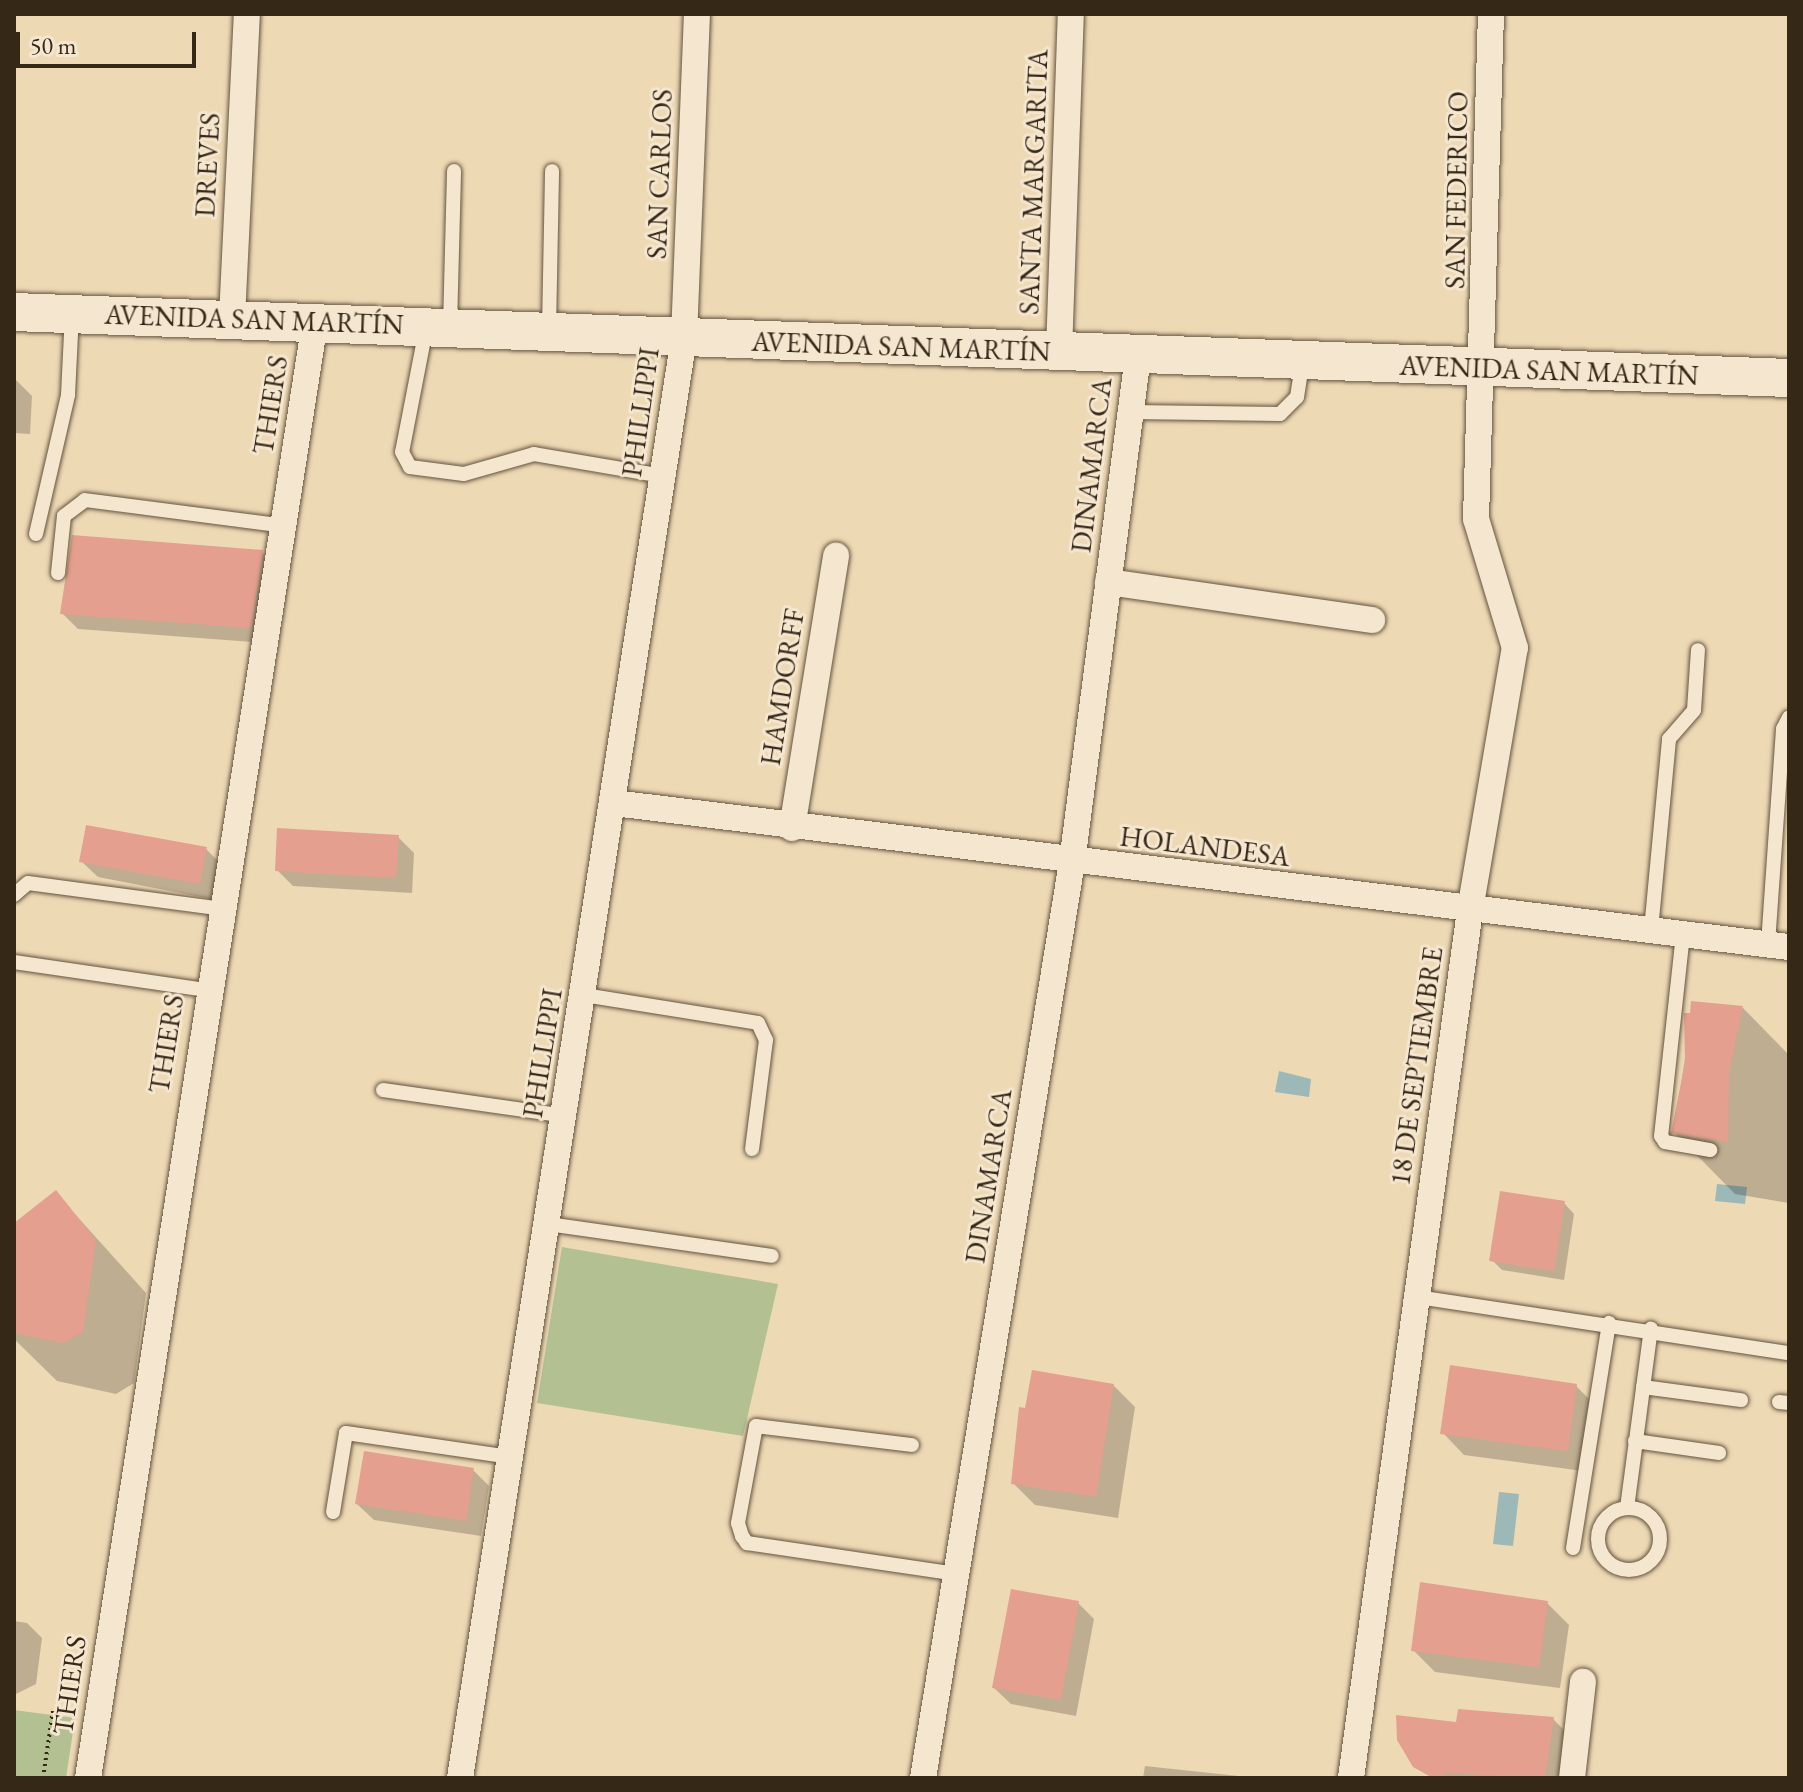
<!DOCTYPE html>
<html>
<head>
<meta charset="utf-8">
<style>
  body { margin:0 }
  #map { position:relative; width:1803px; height:1792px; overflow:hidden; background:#eed9b5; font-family:"EB Garamond",serif }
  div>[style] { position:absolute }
  .green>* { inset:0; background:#b3c092 }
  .water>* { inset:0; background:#9cb8b7 }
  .shadow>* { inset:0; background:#0003 }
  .building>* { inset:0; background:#e49f8f }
  .path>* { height:4px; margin-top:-2px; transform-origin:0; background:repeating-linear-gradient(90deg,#362817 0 2px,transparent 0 6px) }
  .roads { filter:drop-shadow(0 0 2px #64543e) drop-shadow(0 0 2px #64543e) }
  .lane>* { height:14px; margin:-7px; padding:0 7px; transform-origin:7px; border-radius:7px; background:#f4e6cf }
  .lane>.ring { margin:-7px; padding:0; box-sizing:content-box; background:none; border:14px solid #f4e6cf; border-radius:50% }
  .street>* { height:26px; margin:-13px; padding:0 13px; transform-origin:13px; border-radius:13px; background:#f4e6cf }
  .secondary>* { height:38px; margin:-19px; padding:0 19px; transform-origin:19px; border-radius:19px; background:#f4e6cf }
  span { translate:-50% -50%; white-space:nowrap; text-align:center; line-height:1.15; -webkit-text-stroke:6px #f4e6cf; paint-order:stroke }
  .street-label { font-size:28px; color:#362817 }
  .frame { position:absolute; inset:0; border:16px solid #362817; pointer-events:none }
  .scale { position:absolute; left:16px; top:32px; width:180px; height:36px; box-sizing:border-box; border:4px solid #362817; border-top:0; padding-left:10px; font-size:24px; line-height:28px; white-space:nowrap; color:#362817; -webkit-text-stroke:6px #f4e6cf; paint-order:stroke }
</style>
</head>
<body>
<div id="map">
  <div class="green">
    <div style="clip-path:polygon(562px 1247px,778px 1284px,743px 1436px,537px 1403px)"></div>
    <div style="clip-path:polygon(14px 1710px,75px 1718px,66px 1778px,14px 1778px)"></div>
  </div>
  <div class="water">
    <div style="clip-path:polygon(1279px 1071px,1311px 1079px,1309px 1097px,1275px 1092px)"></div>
    <div style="clip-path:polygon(1717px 1184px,1747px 1187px,1745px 1204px,1715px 1201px)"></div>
    <div style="clip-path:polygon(1499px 1492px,1519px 1494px,1513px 1546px,1493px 1544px)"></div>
  </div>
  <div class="shadow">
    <div style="clip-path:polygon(16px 380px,32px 396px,30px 434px,14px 433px)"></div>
    <div style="clip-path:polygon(262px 552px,279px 568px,267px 643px,78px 629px,62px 613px)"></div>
    <div style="clip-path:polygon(398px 837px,414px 853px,412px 893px,293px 886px,277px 870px)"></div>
    <div style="clip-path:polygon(206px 849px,223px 866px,216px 900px,98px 877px,81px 861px)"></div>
    <div style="clip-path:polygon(1693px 1004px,1743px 1008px,1789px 1055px,1789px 1203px,1735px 1194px,1674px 1132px)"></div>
    <div style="clip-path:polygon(56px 1193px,146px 1293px,134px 1383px,116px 1394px,57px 1381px,14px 1339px,14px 1225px)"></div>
    <div style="clip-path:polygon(1564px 1203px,1574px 1214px,1564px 1280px,1502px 1270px,1492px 1260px)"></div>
    <div style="clip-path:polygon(1114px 1386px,1135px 1407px,1118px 1518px,1035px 1505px,1013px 1483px)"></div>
    <div style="clip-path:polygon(1576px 1386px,1598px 1408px,1590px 1472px,1464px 1455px,1443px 1433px)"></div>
    <div style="clip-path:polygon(473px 1470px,489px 1486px,481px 1536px,374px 1520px,357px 1504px)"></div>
    <div style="clip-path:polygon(1078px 1603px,1094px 1619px,1076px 1716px,1011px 1704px,994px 1688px)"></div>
    <div style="clip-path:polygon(1547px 1603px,1569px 1625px,1560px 1688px,1435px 1672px,1413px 1650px)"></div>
    <div style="clip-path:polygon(14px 1621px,27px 1623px,42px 1638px,36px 1684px,14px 1695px)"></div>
    <div style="clip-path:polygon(1553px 1719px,1567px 1733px,1561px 1778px,1432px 1778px,1403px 1748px,1458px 1725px)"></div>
    <div style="clip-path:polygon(1145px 1766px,1257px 1778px,1143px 1778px)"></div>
  </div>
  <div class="building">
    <div style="clip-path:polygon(72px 535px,263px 550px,251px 628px,60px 614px)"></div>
    <div style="clip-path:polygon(86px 825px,207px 847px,200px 884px,79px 862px)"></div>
    <div style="clip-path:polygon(277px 828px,399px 835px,396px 878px,275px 871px)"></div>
    <div style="clip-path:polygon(1691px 1001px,1743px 1006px,1729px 1072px,1728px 1142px,1671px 1133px,1685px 1063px,1684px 1013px,1690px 1013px)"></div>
    <div style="clip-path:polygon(56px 1190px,96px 1240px,83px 1332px,63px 1343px,14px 1333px,14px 1223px)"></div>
    <div style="clip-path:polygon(1500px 1191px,1565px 1201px,1554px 1271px,1489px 1261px)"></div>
    <div style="clip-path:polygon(1450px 1365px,1577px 1384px,1568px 1451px,1440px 1434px)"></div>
    <div style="clip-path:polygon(1032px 1370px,1114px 1384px,1096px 1497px,1011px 1484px,1019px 1407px,1025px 1408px)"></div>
    <div style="clip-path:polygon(364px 1451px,474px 1468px,466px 1521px,355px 1504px)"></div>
    <div style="clip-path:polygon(1420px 1582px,1548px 1601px,1539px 1667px,1411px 1651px)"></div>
    <div style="clip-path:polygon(1011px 1589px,1079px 1601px,1061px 1700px,992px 1688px)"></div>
    <div style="clip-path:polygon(1458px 1709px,1554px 1717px,1545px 1778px,1444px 1773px,1443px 1778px,1433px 1778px,1413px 1767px,1397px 1740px,1396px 1715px,1456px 1722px)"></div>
  </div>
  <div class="path">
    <div style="left:43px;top:1778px;width:69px;rotate:-81.6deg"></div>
  </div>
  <div class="roads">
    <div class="lane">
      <div style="left:450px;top:326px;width:155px;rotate:-88.5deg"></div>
      <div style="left:426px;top:329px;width:125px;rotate:101deg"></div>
      <div style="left:402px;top:452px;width:17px;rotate:62deg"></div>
      <div style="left:410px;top:467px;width:54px;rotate:7.4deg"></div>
      <div style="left:464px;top:474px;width:73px;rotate:-15.9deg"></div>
      <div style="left:534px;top:454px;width:131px;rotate:9.7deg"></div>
      <div style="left:549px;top:330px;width:159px;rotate:-88.9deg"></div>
      <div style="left:1131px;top:412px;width:149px;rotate:0.8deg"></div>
      <div style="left:1280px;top:414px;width:24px;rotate:-45deg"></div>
      <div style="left:1297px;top:397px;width:36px;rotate:-81deg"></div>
      <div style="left:36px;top:534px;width:143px;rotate:-77deg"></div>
      <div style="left:68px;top:395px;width:81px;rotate:-87.2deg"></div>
      <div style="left:58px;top:573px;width:57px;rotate:-84deg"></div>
      <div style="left:64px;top:516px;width:26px;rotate:-37deg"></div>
      <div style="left:85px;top:500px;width:201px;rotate:7.4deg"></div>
      <div style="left:14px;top:895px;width:18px;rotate:-41deg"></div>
      <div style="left:28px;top:883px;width:196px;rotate:7.6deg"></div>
      <div style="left:1651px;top:930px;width:192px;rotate:-84.6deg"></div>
      <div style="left:1669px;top:739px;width:38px;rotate:-49deg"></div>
      <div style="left:1694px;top:710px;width:60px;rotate:-86.2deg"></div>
      <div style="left:1683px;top:934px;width:203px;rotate:96.2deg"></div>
      <div style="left:1661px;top:1136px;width:7px;rotate:56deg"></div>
      <div style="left:1665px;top:1142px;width:46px;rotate:10.1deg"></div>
      <div style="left:1768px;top:944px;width:216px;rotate:-86deg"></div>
      <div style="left:1783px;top:729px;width:13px;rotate:-63deg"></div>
      <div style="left:14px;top:962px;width:195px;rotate:8.3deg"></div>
      <div style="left:584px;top:995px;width:176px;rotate:9.1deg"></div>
      <div style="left:758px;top:1023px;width:19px;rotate:65deg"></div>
      <div style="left:766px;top:1040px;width:110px;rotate:97.3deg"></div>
      <div style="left:383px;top:1090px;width:184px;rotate:8.1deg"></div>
      <div style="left:548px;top:1224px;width:226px;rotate:8.1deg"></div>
      <div style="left:1417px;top:1297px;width:376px;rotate:8.6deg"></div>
      <div style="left:1643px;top:1387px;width:99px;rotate:7.6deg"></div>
      <div style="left:1779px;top:1402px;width:10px;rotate:6deg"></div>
      <div style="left:1635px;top:1441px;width:85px;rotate:8.1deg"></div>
      <div style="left:912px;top:1445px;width:157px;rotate:-173.1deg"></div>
      <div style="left:756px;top:1426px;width:99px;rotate:100.5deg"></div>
      <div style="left:738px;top:1523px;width:14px;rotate:73deg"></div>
      <div style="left:742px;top:1536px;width:9px;rotate:54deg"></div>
      <div style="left:747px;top:1543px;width:211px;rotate:8.4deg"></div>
      <div style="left:1627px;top:1508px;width:181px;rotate:-82.4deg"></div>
      <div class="ring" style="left:1598px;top:1508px;width:48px;height:48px"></div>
      <div style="left:333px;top:1512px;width:80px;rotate:-80.7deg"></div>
      <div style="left:346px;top:1433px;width:167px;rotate:8.3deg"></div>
      <div style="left:1573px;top:1548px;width:228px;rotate:-80.9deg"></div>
    </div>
    <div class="street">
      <div style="left:232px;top:318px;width:304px;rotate:-87.2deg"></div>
      <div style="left:1059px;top:352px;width:338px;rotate:-88deg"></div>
      <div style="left:1108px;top:582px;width:267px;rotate:8.2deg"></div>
      <div style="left:614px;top:803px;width:1184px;rotate:6.99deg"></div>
      <div style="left:792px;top:828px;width:276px;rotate:-80.8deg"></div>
      <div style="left:88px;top:1778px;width:1475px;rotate:-81.14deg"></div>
      <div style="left:460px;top:1778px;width:1458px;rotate:-81.16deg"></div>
      <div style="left:684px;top:337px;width:323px;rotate:-87.7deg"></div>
      <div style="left:923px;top:1778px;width:928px;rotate:-80.76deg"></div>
      <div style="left:1072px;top:862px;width:510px;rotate:-82.57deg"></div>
      <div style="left:1351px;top:1778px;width:876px;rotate:-82.19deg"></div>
      <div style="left:1470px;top:910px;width:266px;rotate:-80.3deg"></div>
      <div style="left:1515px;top:648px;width:135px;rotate:-106.8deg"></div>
      <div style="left:1476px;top:519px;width:505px;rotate:-88.3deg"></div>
      <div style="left:1572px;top:1778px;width:97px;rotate:-83.5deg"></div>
    </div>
    <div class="secondary">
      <div style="left:14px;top:312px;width:1776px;rotate:2.13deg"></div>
    </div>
  </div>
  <div class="street-label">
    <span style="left:207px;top:165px;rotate:-87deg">DREVES</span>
    <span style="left:659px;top:174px;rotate:-88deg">SAN CARLOS</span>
    <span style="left:1033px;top:182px;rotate:-88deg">SANTA MARGARITA</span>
    <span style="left:1456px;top:190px;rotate:-89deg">SAN FEDERICO</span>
    <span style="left:254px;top:319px;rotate:2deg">AVENIDA SAN MARTÍN</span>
    <span style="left:901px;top:346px;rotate:2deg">AVENIDA SAN MARTÍN</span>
    <span style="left:1549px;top:370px;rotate:2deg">AVENIDA SAN MARTÍN</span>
    <span style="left:270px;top:405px;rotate:-81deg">THIERS</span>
    <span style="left:640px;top:412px;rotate:-82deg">PHILLIPPI</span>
    <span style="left:1091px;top:465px;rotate:-83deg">DINAMARCA</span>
    <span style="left:782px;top:687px;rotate:-81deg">HAMDORFF</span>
    <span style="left:1205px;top:846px;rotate:7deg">HOLANDESA</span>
    <span style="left:166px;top:1044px;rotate:-81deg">THIERS</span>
    <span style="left:542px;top:1053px;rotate:-81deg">PHILLIPPI</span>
    <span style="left:1416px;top:1066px;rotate:-82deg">18 DE SEPTIEMBRE</span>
    <span style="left:988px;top:1176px;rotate:-81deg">DINAMARCA</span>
    <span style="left:69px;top:1685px;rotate:-82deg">THIERS</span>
  </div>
  <div class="frame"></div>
  <div class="scale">50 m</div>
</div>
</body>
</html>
